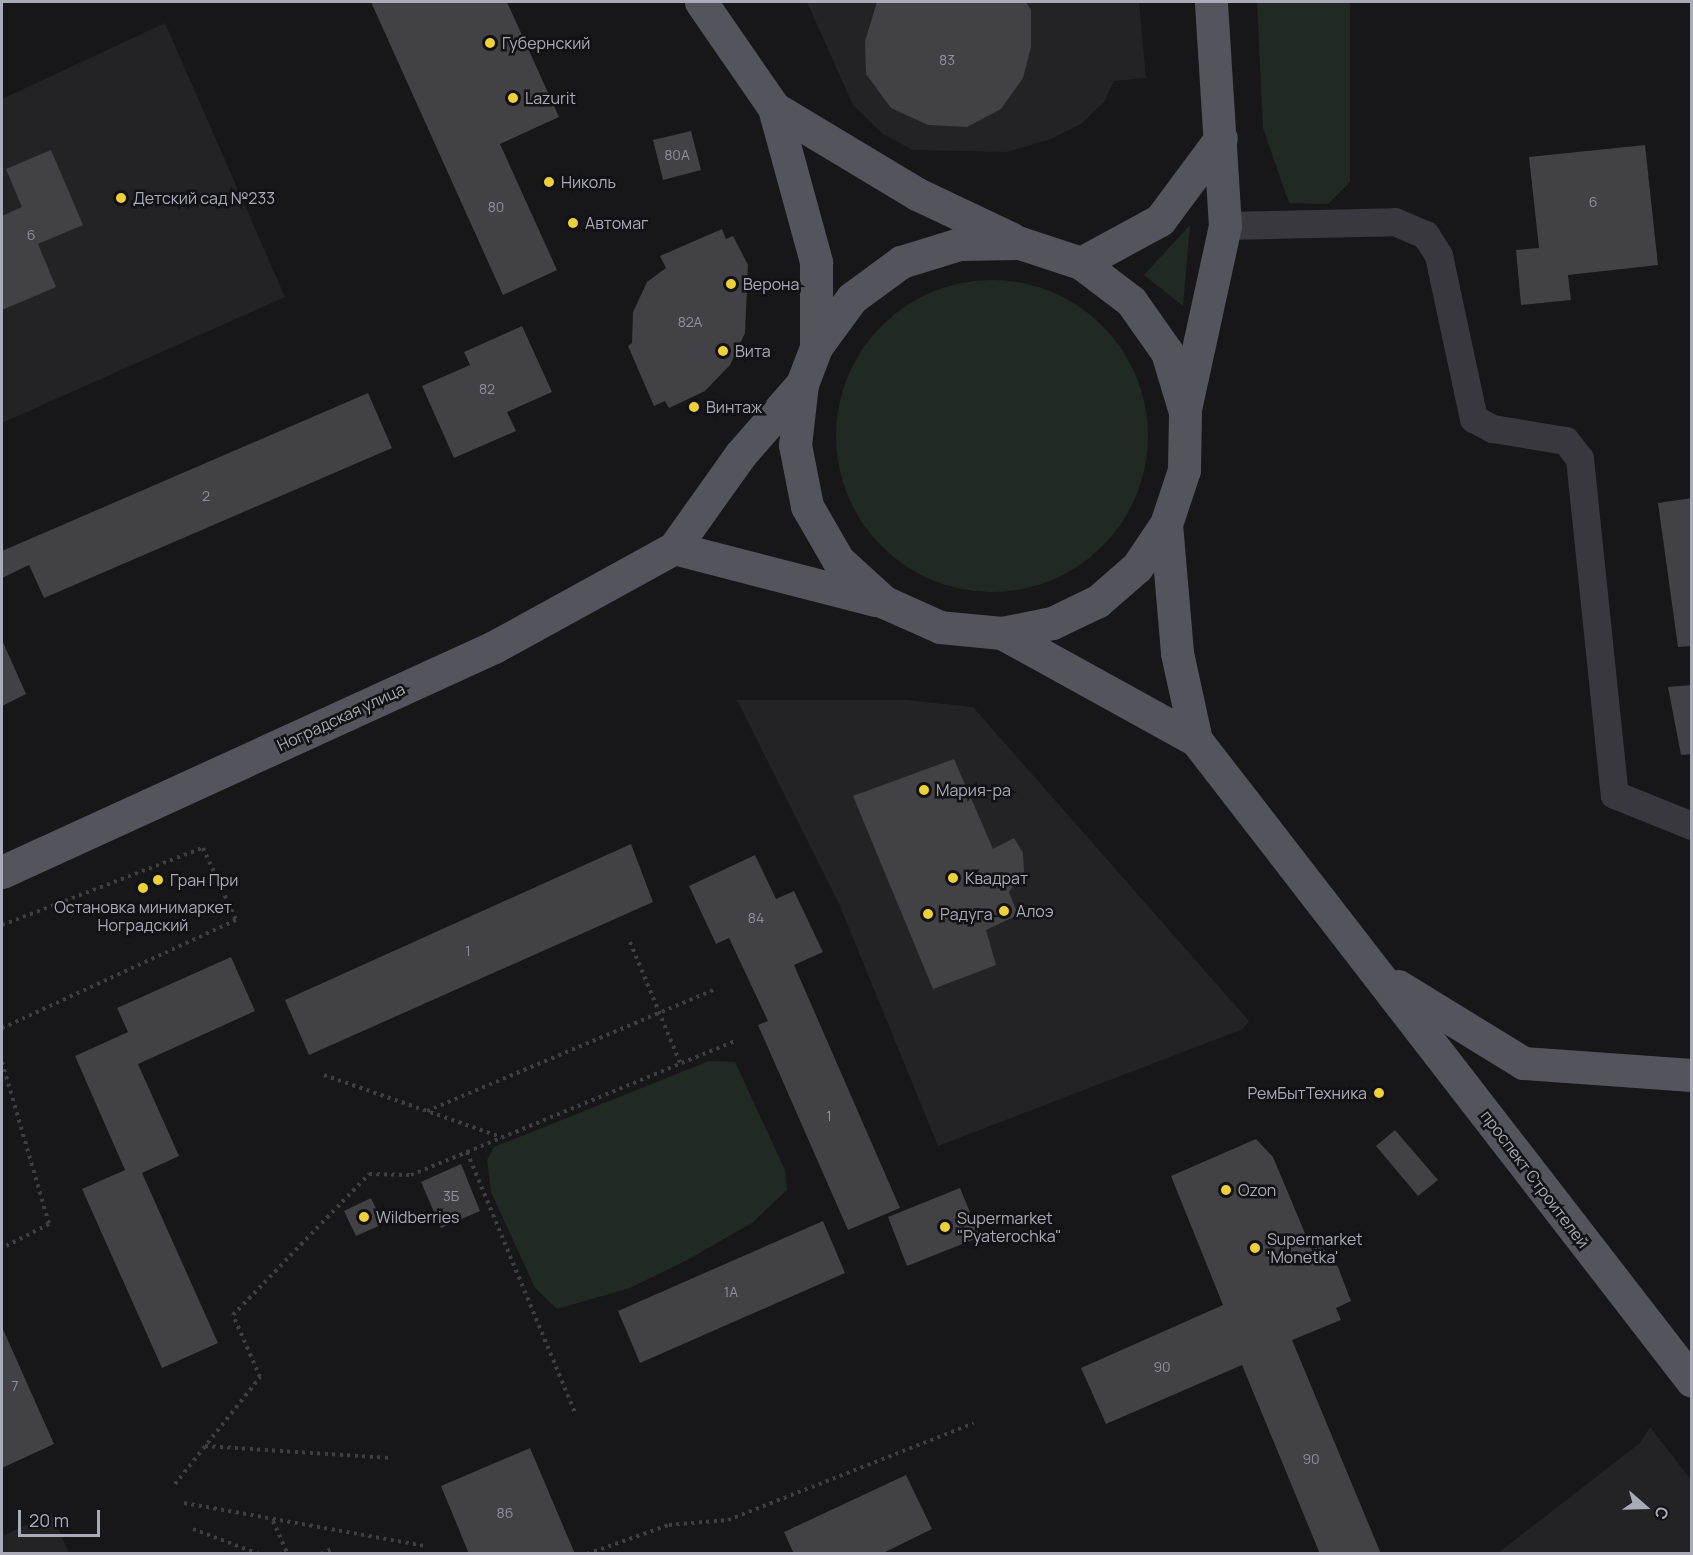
<!DOCTYPE html>
<html>
<head>
<meta charset="utf-8">
<style>
  body { margin:0 }
  #map { position:relative; width:1693px; height:1555px; overflow:hidden; background:#171719; font-family:Manrope,sans-serif }
  div>[style] { position:absolute }
  .built>* { inset:0; background:#232326 }
  .green>* { inset:0; background:#212923 }
  .round { border-radius:50% }
  .building>* { inset:0; background:#414146 }
  .path>* { height:4px; margin-top:-2px; transform-origin:0; background:repeating-linear-gradient(90deg,#3e3f45 0 3px,transparent 0 7.5px) }
  .minor>* { height:28px; margin:-14px; padding:0 14px; transform-origin:14px; border-radius:14px; background:#38383e }
  .major>* { height:33px; margin:-16.5px; padding:0 16.5px; transform-origin:16.5px; border-radius:16.5px; background:#54545d }
  .dots>* { width:16px; height:16px; translate:-50% -50%; box-sizing:border-box; border:3px solid #121214; border-radius:50% }
  span { translate:-50% -50%; white-space:nowrap; text-align:center; line-height:1.15; -webkit-text-stroke:5px #121214; paint-order:stroke }
  .number-label { font-size:14px; color:#8f909c }
  .number-label span { -webkit-text-stroke-width:0 }
  .poi-label { font-size:16px; color:#a9abb8 }
  .left { translate:0 -50%; text-align:left }
  .right { translate:-100% -50%; text-align:right }
  .street-label { font-size:16px; color:#a9abb8 }
  .frame { position:absolute; inset:0; border:3px solid #a9abb8; pointer-events:none }
  .north { position:absolute; left:1615px; top:1477px; width:60px; height:60px; -webkit-text-stroke:4px #121214; paint-order:stroke; rotate:110deg; font-size:16px; font-weight:700; line-height:24px; text-align:center; color:#a9abb8 }
  .north::after { content:''; display:block; margin:auto; width:21px; height:27px; background:#a9abb8; clip-path:polygon(50% 0,100% 100%,50% 72%,0 100%) }
  .scale { position:absolute; left:18px; top:1510px; width:82px; height:27px; box-sizing:border-box; border:3px solid #a9abb8; border-top:0; padding-left:8px; font-size:18px; line-height:21px; white-space:nowrap; color:#a9abb8; -webkit-text-stroke:4px #121214; paint-order:stroke }
</style>
</head>
<body>
<div id="map">
  <div class="built">
    <div style="clip-path:polygon(807px 2px,1139px 2px,1146px 78px,1114px 81px,1104px 102px,1081px 124px,1051px 139px,1007px 152px,913px 150px,883px 134px,853px 105px)"></div>
    <div style="clip-path:polygon(165px 23px,285px 297px,2px 423px,2px 99px)"></div>
    <div style="clip-path:polygon(737px 700px,907px 700px,973px 707px,1249px 1021px,1243px 1029px,938px 1146px,840px 906px)"></div>
    <div style="clip-path:polygon(1650px 1427px,1691px 1480px,1691px 1553px,1498px 1553px,1640px 1443px)"></div>
    <div style="clip-path:polygon(51px 1513px,69px 1553px,2px 1553px,2px 1536px)"></div>
  </div>
  <div class="green">
    <div style="clip-path:polygon(1257px 2px,1350px 2px,1350px 182px,1328px 204px,1289px 203px,1263px 128px)"></div>
    <div style="clip-path:polygon(1190px 225px,1183px 306px,1144px 275px)"></div>
    <div class="round" style="left:836px;top:280px;width:312px;height:312px"></div>
    <div style="clip-path:polygon(709px 1061px,735px 1062px,785px 1170px,787px 1190px,752px 1223px,689px 1259px,630px 1288px,557px 1309px,535px 1288px,491px 1192px,487px 1160px,494px 1147px)"></div>
  </div>
  <div class="building">
    <div style="clip-path:polygon(371px 2px,507px 2px,559px 117px,500px 144px,557px 270px,503px 295px)"></div>
    <div style="clip-path:polygon(877px 2px,1026px 2px,1031px 10px,1031px 47px,1023px 78px,1001px 109px,967px 127px,928px 125px,891px 108px,866px 74px,865px 41px)"></div>
    <div style="clip-path:polygon(691px 131px,701px 170px,663px 180px,653px 140px)"></div>
    <div style="clip-path:polygon(1645px 145px,1658px 265px,1568px 275px,1571px 300px,1521px 305px,1516px 250px,1539px 248px,1529px 157px)"></div>
    <div style="clip-path:polygon(51px 150px,83px 225px,38px 244px,56px 287px,2px 310px,2px 216px,22px 207px,6px 169px)"></div>
    <div style="clip-path:polygon(722px 229px,726px 239px,733px 236px,748px 265px,745px 333px,730px 365px,705px 391px,669px 408px,665px 401px,654px 406px,628px 346px,632px 343px,633px 312px,647px 282px,666px 268px,660px 256px)"></div>
    <div style="clip-path:polygon(522px 326px,552px 392px,507px 412px,516px 431px,454px 458px,422px 386px,470px 365px,464px 352px)"></div>
    <div style="clip-path:polygon(368px 393px,392px 448px,44px 598px,29px 565px,2px 578px,2px 551px)"></div>
    <div style="clip-path:polygon(1692px 498px,1692px 646px,1678px 647px,1658px 503px)"></div>
    <div style="clip-path:polygon(2px 640px,26px 694px,2px 706px)"></div>
    <div style="clip-path:polygon(1692px 685px,1692px 754px,1681px 755px,1668px 687px)"></div>
    <div style="clip-path:polygon(954px 759px,993px 849px,1014px 838px,1023px 853px,1024px 872px,1009px 892px,1018px 915px,986px 930px,996px 965px,933px 989px,853px 796px)"></div>
    <div style="clip-path:polygon(631px 844px,653px 902px,309px 1055px,285px 1000px)"></div>
    <div style="clip-path:polygon(755px 855px,776px 899px,794px 891px,823px 952px,794px 965px,900px 1208px,848px 1230px,758px 1025px,768px 1021px,729px 938px,716px 944px,689px 886px)"></div>
    <div style="clip-path:polygon(231px 957px,255px 1011px,138px 1064px,179px 1156px,142px 1173px,218px 1343px,162px 1368px,82px 1189px,125px 1170px,75px 1056px,128px 1032px,117px 1008px)"></div>
    <div style="clip-path:polygon(1395px 1130px,1438px 1180px,1418px 1196px,1376px 1146px)"></div>
    <div style="clip-path:polygon(1256px 1139px,1273px 1157px,1312px 1250px,1321px 1246px,1338px 1267px,1351px 1301px,1336px 1308px,1341px 1320px,1292px 1340px,1381px 1554px,1320px 1554px,1242px 1365px,1106px 1424px,1081px 1368px,1223px 1305px,1171px 1176px)"></div>
    <div style="clip-path:polygon(461px 1164px,480px 1211px,441px 1228px,421px 1182px)"></div>
    <div style="clip-path:polygon(960px 1188px,980px 1237px,907px 1266px,888px 1217px)"></div>
    <div style="clip-path:polygon(371px 1198px,383px 1224px,356px 1236px,344px 1211px)"></div>
    <div style="clip-path:polygon(823px 1221px,845px 1273px,640px 1363px,618px 1311px)"></div>
    <div style="clip-path:polygon(2px 1327px,54px 1444px,2px 1468px)"></div>
    <div style="clip-path:polygon(530px 1448px,575px 1554px,469px 1554px,441px 1486px)"></div>
    <div style="clip-path:polygon(906px 1475px,932px 1529px,881px 1554px,794px 1554px,784px 1532px)"></div>
  </div>
  <div class="path">
    <div style="left:2px;top:925px;width:215px;rotate:-21deg"></div>
    <div style="left:203px;top:848px;width:79px;rotate:65.4deg"></div>
    <div style="left:236px;top:920px;width:258px;rotate:155.2deg"></div>
    <div style="left:630px;top:942px;width:131px;rotate:67.5deg"></div>
    <div style="left:2px;top:1062px;width:169px;rotate:73.8deg"></div>
    <div style="left:49px;top:1224px;width:53px;rotate:152.9deg"></div>
    <div style="left:324px;top:1075px;width:188px;rotate:19.3deg"></div>
    <div style="left:427px;top:1111px;width:311px;rotate:-22.9deg"></div>
    <div style="left:467px;top:1152px;width:292px;rotate:-22.5deg"></div>
    <div style="left:205px;top:1446px;width:184px;rotate:3.7deg"></div>
    <div style="left:175px;top:1484px;width:137px;rotate:-51.5deg"></div>
    <div style="left:260px;top:1377px;width:68px;rotate:-113.5deg"></div>
    <div style="left:233px;top:1315px;width:196px;rotate:-46deg"></div>
    <div style="left:369px;top:1174px;width:42px;rotate:1.4deg"></div>
    <div style="left:411px;top:1175px;width:61px;rotate:-22.3deg"></div>
    <div style="left:467px;top:1152px;width:282px;rotate:67.5deg"></div>
    <div style="left:184px;top:1503px;width:246px;rotate:10.1deg"></div>
    <div style="left:273px;top:1521px;width:36px;rotate:66deg"></div>
    <div style="left:193px;top:1529px;width:71px;rotate:20.7deg"></div>
    <div style="left:321px;top:1554px;width:14px;rotate:-25deg"></div>
    <div style="left:587px;top:1554px;width:87px;rotate:-19.5deg"></div>
    <div style="left:669px;top:1525px;width:59px;rotate:-4.8deg"></div>
    <div style="left:728px;top:1520px;width:264px;rotate:-21.5deg"></div>
  </div>
  <div class="minor">
    <div style="left:1225px;top:226px;width:170px;rotate:-1.3deg"></div>
    <div style="left:1395px;top:222px;width:34px;rotate:23deg"></div>
    <div style="left:1426px;top:235px;width:25px;rotate:58deg"></div>
    <div style="left:1439px;top:256px;width:167px;rotate:77.9deg"></div>
    <div style="left:1474px;top:419px;width:21px;rotate:28deg"></div>
    <div style="left:1493px;top:429px;width:74px;rotate:9.3deg"></div>
    <div style="left:1566px;top:441px;width:23px;rotate:52deg"></div>
    <div style="left:1580px;top:459px;width:338px;rotate:84.1deg"></div>
    <div style="left:1615px;top:795px;width:83px;rotate:21.9deg"></div>
  </div>
  <div class="major">
    <div style="left:701px;top:2px;width:129px;rotate:55.4deg"></div>
    <div style="left:774px;top:108px;width:160px;rotate:74.7deg"></div>
    <div style="left:816px;top:262px;width:85px;rotate:90deg"></div>
    <div style="left:774px;top:108px;width:167px;rotate:31deg"></div>
    <div style="left:917px;top:194px;width:105px;rotate:25.3deg"></div>
    <div style="left:1081px;top:263px;width:63px;rotate:37.2deg"></div>
    <div style="left:1131px;top:301px;width:62px;rotate:54.8deg"></div>
    <div style="left:1167px;top:352px;width:63px;rotate:73.3deg"></div>
    <div style="left:1185px;top:412px;width:58px;rotate:91deg"></div>
    <div style="left:1184px;top:470px;width:57px;rotate:108.4deg"></div>
    <div style="left:1166px;top:524px;width:52px;rotate:124deg"></div>
    <div style="left:1137px;top:567px;width:52px;rotate:138.9deg"></div>
    <div style="left:1098px;top:601px;width:51px;rotate:154.4deg"></div>
    <div style="left:1052px;top:623px;width:51px;rotate:168.7deg"></div>
    <div style="left:1002px;top:633px;width:62px;rotate:-174.5deg"></div>
    <div style="left:940px;top:627px;width:61px;rotate:-155.9deg"></div>
    <div style="left:884px;top:602px;width:62px;rotate:-137.6deg"></div>
    <div style="left:838px;top:560px;width:62px;rotate:-119.9deg"></div>
    <div style="left:807px;top:506px;width:62px;rotate:-101.1deg"></div>
    <div style="left:795px;top:445px;width:61px;rotate:-83.5deg"></div>
    <div style="left:802px;top:384px;width:40px;rotate:-69deg"></div>
    <div style="left:816px;top:347px;width:61px;rotate:-53.7deg"></div>
    <div style="left:852px;top:298px;width:61px;rotate:-36.3deg"></div>
    <div style="left:901px;top:262px;width:61px;rotate:-17.2deg"></div>
    <div style="left:959px;top:244px;width:61px;rotate:-0.9deg"></div>
    <div style="left:1020px;top:243px;width:64px;rotate:18.2deg"></div>
    <div style="left:1081px;top:263px;width:90px;rotate:-28.6deg"></div>
    <div style="left:1160px;top:220px;width:102px;rotate:-53.4deg"></div>
    <div style="left:1185px;top:409px;width:187px;rotate:-77.7deg"></div>
    <div style="left:1225px;top:226px;width:224px;rotate:-93.6deg"></div>
    <div style="left:1166px;top:524px;width:129px;rotate:85.1deg"></div>
    <div style="left:1177px;top:653px;width:89px;rotate:77.7deg"></div>
    <div style="left:674px;top:548px;width:208px;rotate:14.5deg"></div>
    <div style="left:1002px;top:633px;width:222px;rotate:28.9deg"></div>
    <div style="left:1196px;top:740px;width:810px;rotate:52.27deg"></div>
    <div style="left:2px;top:872px;width:541px;rotate:-24.58deg"></div>
    <div style="left:494px;top:647px;width:205px;rotate:-28.8deg"></div>
    <div style="left:674px;top:548px;width:114px;rotate:-54.6deg"></div>
    <div style="left:740px;top:455px;width:94px;rotate:-48.9deg"></div>
    <div style="left:1398px;top:986px;width:147px;rotate:31.6deg"></div>
    <div style="left:1523px;top:1063px;width:169px;rotate:4.1deg"></div>
  </div>
  <div class="dots">
    <div style="left:490px;top:43px;background:#edd03a"></div>
    <div style="left:513px;top:98px;background:#edd03a"></div>
    <div style="left:549px;top:182px;background:#edd03a"></div>
    <div style="left:121px;top:198px;background:#edd03a"></div>
    <div style="left:573px;top:223px;background:#edd03a"></div>
    <div style="left:731px;top:284px;background:#edd03a"></div>
    <div style="left:723px;top:351px;background:#edd03a"></div>
    <div style="left:694px;top:407px;background:#edd03a"></div>
    <div style="left:924px;top:790px;background:#edd03a"></div>
    <div style="left:953px;top:878px;background:#edd03a"></div>
    <div style="left:158px;top:880px;background:#edd03a"></div>
    <div style="left:143px;top:888px;background:#edd03a"></div>
    <div style="left:1004px;top:911px;background:#edd03a"></div>
    <div style="left:928px;top:914px;background:#edd03a"></div>
    <div style="left:1379px;top:1093px;background:#edd03a"></div>
    <div style="left:1226px;top:1190px;background:#edd03a"></div>
    <div style="left:364px;top:1217px;background:#edd03a"></div>
    <div style="left:945px;top:1227px;background:#edd03a"></div>
    <div style="left:1255px;top:1248px;background:#edd03a"></div>
  </div>
  <div class="number-label">
    <span style="left:947px;top:60px">83</span>
    <span style="left:677px;top:155px">80А</span>
    <span style="left:1593px;top:202px">6</span>
    <span style="left:496px;top:207px">80</span>
    <span style="left:31px;top:235px">6</span>
    <span style="left:690px;top:322px">82А</span>
    <span style="left:487px;top:389px">82</span>
    <span style="left:206px;top:496px">2</span>
    <span style="left:756px;top:918px">84</span>
    <span style="left:468px;top:951px">1</span>
    <span style="left:829px;top:1116px">1</span>
    <span style="left:451px;top:1196px">3Б</span>
    <span style="left:731px;top:1292px">1А</span>
    <span style="left:1162px;top:1367px">90</span>
    <span style="left:15px;top:1386px">7</span>
    <span style="left:1311px;top:1459px">90</span>
    <span style="left:505px;top:1513px">86</span>
  </div>
  <div class="poi-label">
    <span class="left" style="left:502px;top:43px">Губернский</span>
    <span class="left" style="left:525px;top:98px">Lazurit</span>
    <span class="left" style="left:561px;top:182px">Николь</span>
    <span class="left" style="left:133px;top:198px">Детский сад №233</span>
    <span class="left" style="left:585px;top:223px">Автомаг</span>
    <span class="left" style="left:743px;top:284px">Верона</span>
    <span class="left" style="left:735px;top:351px">Вита</span>
    <span class="left" style="left:706px;top:407px">Винтаж</span>
    <span class="left" style="left:936px;top:790px">Мария-ра</span>
    <span class="left" style="left:965px;top:878px">Квадрат</span>
    <span class="left" style="left:170px;top:880px">Гран При</span>
    <span style="left:143px;top:916px">Остановка минимаркет<br>Ноградский</span>
    <span class="left" style="left:1016px;top:911px">Алоэ</span>
    <span class="left" style="left:940px;top:914px">Радуга</span>
    <span class="right" style="left:1367px;top:1093px">РемБытТехника</span>
    <span class="left" style="left:1238px;top:1190px">Ozon</span>
    <span class="left" style="left:376px;top:1217px">Wildberries</span>
    <span class="left" style="left:957px;top:1227px">Supermarket<br>"Pyaterochka"</span>
    <span class="left" style="left:1267px;top:1248px">Supermarket<br>'Monetka'</span>
  </div>
  <div class="street-label">
    <span style="left:341px;top:717px;rotate:-25deg">Ноградская улица</span>
    <span style="left:1535px;top:1179px;rotate:53deg">проспект Строителей</span>
  </div>
  <div class="frame"></div>
  <div class="north">С</div>
  <div class="scale">20 m</div>
</div>
</body>
</html>
